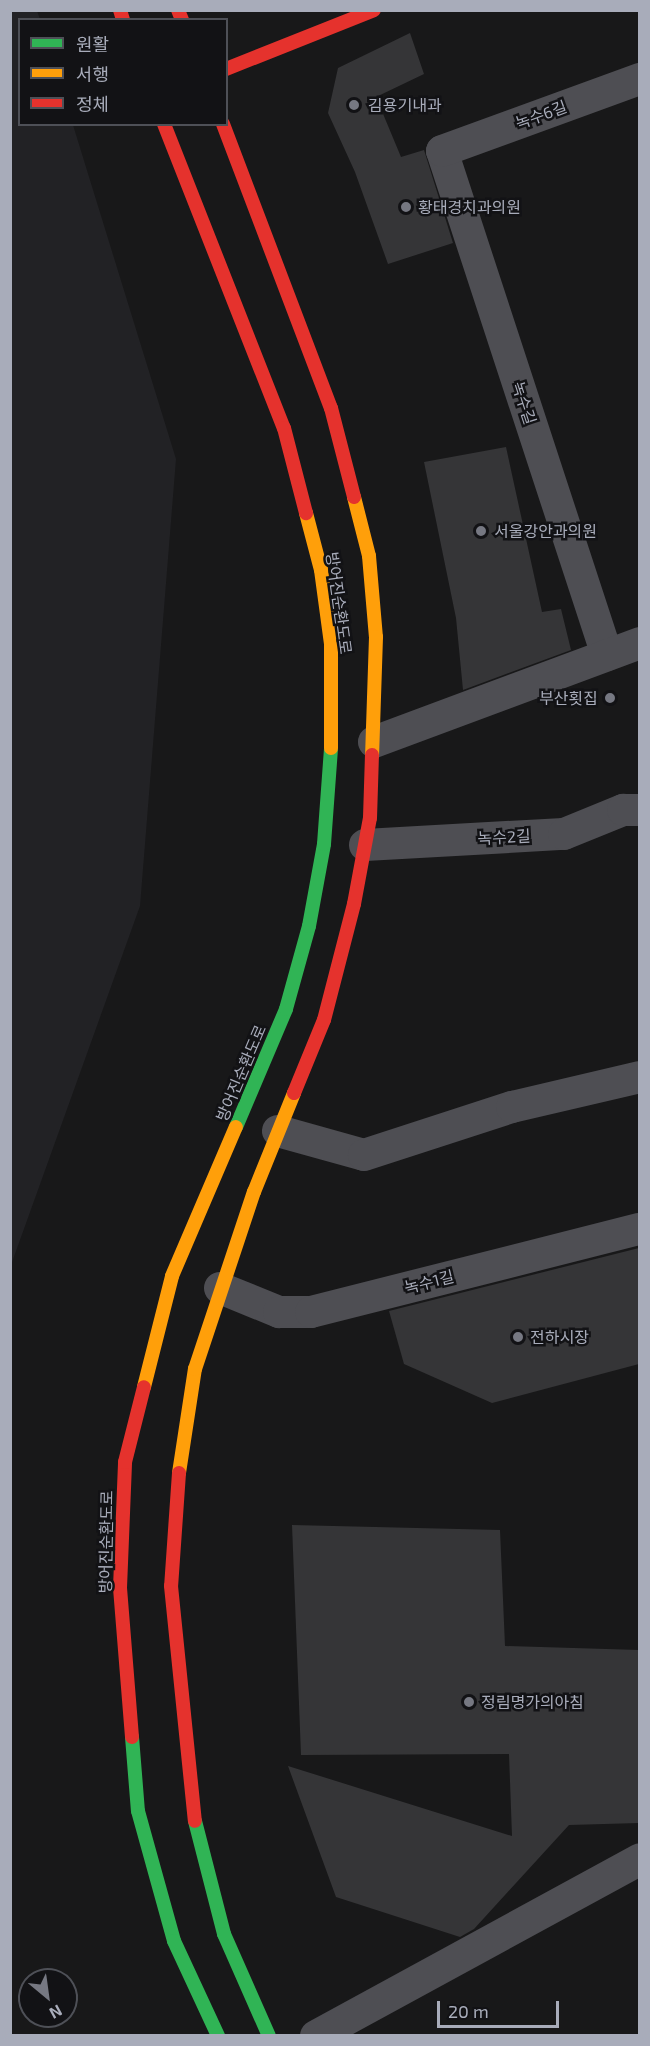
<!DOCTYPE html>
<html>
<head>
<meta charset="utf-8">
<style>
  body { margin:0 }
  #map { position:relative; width:650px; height:2046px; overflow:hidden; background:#181819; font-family:"Exo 2","Noto Sans KR",sans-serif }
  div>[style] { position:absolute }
  .built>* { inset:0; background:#222225 }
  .building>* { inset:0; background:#353537 }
  .street>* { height:32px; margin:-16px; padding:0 16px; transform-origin:16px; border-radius:16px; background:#4e4e53 }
  .fast>* { height:14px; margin:-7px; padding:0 7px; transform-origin:7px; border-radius:7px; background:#30b455 }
  .slow>* { height:14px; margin:-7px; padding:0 7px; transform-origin:7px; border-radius:7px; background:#ff9f0a }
  .jam>* { height:14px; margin:-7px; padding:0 7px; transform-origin:7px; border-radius:7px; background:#e5322d }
  .dots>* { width:16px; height:16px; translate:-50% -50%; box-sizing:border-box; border:3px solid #121215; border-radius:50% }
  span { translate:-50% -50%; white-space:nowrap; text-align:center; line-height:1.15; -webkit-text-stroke:5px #121215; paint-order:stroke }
  .poi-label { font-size:16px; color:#a8acba }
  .left { translate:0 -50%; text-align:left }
  .right { translate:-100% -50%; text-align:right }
  .street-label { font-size:16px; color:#a8acba }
  .frame { position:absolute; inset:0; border:12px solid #a8acba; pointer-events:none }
  .legend { position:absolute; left:18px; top:18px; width:210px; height:108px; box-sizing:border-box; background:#121215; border:2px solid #4e5057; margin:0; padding:8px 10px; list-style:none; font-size:18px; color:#a8acba }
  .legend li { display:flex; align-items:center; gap:12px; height:30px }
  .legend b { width:30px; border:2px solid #4e5057 }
  .north { position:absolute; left:18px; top:1968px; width:60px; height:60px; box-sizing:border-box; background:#121215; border:2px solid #4e5057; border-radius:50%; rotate:151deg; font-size:16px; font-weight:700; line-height:24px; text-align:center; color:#a8acba }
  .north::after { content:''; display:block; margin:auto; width:21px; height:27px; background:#767882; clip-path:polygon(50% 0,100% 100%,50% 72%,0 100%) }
  .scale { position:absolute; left:437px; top:2001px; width:122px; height:27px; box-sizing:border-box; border:3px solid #a8acba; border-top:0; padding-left:8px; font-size:18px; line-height:21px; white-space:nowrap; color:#a8acba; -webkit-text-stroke:4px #121215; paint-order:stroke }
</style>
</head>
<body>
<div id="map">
  <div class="built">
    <div style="clip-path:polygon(37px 11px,40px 19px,20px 20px,20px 124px,73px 125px,176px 459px,140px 906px,11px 1265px,10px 11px)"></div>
  </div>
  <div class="building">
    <div style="clip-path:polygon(410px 33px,424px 74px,376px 97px,401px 157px,424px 150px,453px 243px,388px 264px,355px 172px,328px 113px,338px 68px)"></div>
    <div style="clip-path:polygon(506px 447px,542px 612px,561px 609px,571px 650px,463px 690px,456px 618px,424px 462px)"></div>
    <div style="clip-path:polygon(639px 1248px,639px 1364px,492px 1403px,404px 1364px,389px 1311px)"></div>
    <div style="clip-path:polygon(292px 1525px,500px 1530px,505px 1646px,639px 1650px,639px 1823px,569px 1825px,474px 1929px,460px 1937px,336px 1897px,288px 1766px,512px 1836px,509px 1754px,301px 1755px)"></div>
  </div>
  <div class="street">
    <div style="left:607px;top:655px;width:530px;rotate:-108.13deg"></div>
    <div style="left:442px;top:151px;width:211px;rotate:-20deg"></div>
    <div style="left:374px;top:742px;width:284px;rotate:-20.4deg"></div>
    <div style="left:365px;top:845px;width:199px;rotate:-3.2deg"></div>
    <div style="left:564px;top:834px;width:64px;rotate:-22.1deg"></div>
    <div style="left:623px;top:810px;width:17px"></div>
    <div style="left:278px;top:1131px;width:89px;rotate:15.6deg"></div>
    <div style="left:364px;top:1155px;width:156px;rotate:-18deg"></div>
    <div style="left:512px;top:1107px;width:131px;rotate:-13.2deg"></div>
    <div style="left:220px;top:1288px;width:64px;rotate:22.1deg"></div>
    <div style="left:279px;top:1312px;width:32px"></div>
    <div style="left:311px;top:1312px;width:339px;rotate:-14.2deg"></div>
    <div style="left:316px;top:2036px;width:369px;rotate:-28.6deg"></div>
  </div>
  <div class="fast">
    <div style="left:236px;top:1127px;width:128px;rotate:-67deg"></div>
    <div style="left:286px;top:1009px;width:86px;rotate:-74.5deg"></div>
    <div style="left:309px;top:926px;width:83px;rotate:-79.6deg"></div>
    <div style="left:324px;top:844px;width:96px;rotate:-85.8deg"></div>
    <div style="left:132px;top:1737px;width:74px;rotate:85.4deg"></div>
    <div style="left:138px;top:1811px;width:135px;rotate:74.5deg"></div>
    <div style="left:174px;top:1941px;width:105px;rotate:65.1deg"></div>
    <div style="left:195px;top:1821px;width:117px;rotate:75.6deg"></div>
    <div style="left:224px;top:1934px;width:111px;rotate:66.2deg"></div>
  </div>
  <div class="slow">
    <div style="left:354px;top:497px;width:61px;rotate:75.7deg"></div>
    <div style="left:369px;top:556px;width:81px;rotate:85.1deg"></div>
    <div style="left:376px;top:637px;width:118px;rotate:91.9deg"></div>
    <div style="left:306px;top:513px;width:59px;rotate:75.3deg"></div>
    <div style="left:321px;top:570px;width:75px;rotate:82.3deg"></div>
    <div style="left:331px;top:644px;width:104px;rotate:90deg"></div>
    <div style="left:144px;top:1387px;width:114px;rotate:-75.8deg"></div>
    <div style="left:172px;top:1276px;width:162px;rotate:-66.8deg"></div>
    <div style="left:179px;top:1473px;width:105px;rotate:-81.3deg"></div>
    <div style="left:195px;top:1369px;width:187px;rotate:-71.6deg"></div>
    <div style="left:254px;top:1192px;width:107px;rotate:-68deg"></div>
  </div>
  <div class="jam">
    <div style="left:120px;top:10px;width:10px;rotate:73deg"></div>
    <div style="left:178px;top:10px;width:11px;rotate:68deg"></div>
    <div style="left:226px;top:69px;width:159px;rotate:-21.7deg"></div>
    <div style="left:164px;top:124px;width:327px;rotate:68.5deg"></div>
    <div style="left:284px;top:428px;width:88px;rotate:75.5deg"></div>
    <div style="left:223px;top:124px;width:304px;rotate:69.2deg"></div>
    <div style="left:331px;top:408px;width:92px;rotate:75.5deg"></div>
    <div style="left:294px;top:1093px;width:79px;rotate:-67.7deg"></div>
    <div style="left:324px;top:1020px;width:120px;rotate:-75.5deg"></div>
    <div style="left:354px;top:904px;width:87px;rotate:-79.5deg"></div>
    <div style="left:370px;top:818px;width:63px;rotate:-88.2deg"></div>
    <div style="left:179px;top:1473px;width:113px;rotate:94deg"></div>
    <div style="left:171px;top:1586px;width:236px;rotate:84.2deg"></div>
    <div style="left:132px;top:1737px;width:149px;rotate:-94.6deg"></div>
    <div style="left:120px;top:1588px;width:126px;rotate:-87.7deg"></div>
    <div style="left:125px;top:1462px;width:77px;rotate:-75.8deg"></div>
  </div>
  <div class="dots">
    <div style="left:354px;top:105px;background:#767882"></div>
    <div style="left:406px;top:207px;background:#767882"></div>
    <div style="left:481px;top:531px;background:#767882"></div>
    <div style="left:610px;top:698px;background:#767882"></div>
    <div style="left:518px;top:1337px;background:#767882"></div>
    <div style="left:469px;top:1702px;background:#767882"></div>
  </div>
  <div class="poi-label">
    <span class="left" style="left:368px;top:105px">김용기내과</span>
    <span class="left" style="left:418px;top:207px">황태경치과의원</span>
    <span class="left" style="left:494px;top:531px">서울강안과의원</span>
    <span class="right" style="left:598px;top:698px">부산횟집</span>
    <span class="left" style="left:530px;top:1337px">전하시장</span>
    <span class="left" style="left:481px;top:1702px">정림명가의아침</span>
  </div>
  <div class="street-label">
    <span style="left:541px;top:115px;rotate:-20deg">녹수6길</span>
    <span style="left:524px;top:403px;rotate:72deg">녹수길</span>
    <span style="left:339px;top:603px;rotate:82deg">방어진순환도로</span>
    <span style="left:504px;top:837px;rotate:-3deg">녹수2길</span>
    <span style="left:241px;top:1073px;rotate:-67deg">방어진순환도로</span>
    <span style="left:429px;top:1282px;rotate:-14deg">녹수1길</span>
    <span style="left:106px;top:1542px;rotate:-89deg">방어진순환도로</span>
  </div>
  <div class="frame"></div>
  <ul class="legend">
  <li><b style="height:8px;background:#30b455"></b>원활</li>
  <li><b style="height:8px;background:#ff9f0a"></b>서행</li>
  <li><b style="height:8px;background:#e5322d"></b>정체</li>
  </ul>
  <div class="north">N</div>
  <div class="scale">20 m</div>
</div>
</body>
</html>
